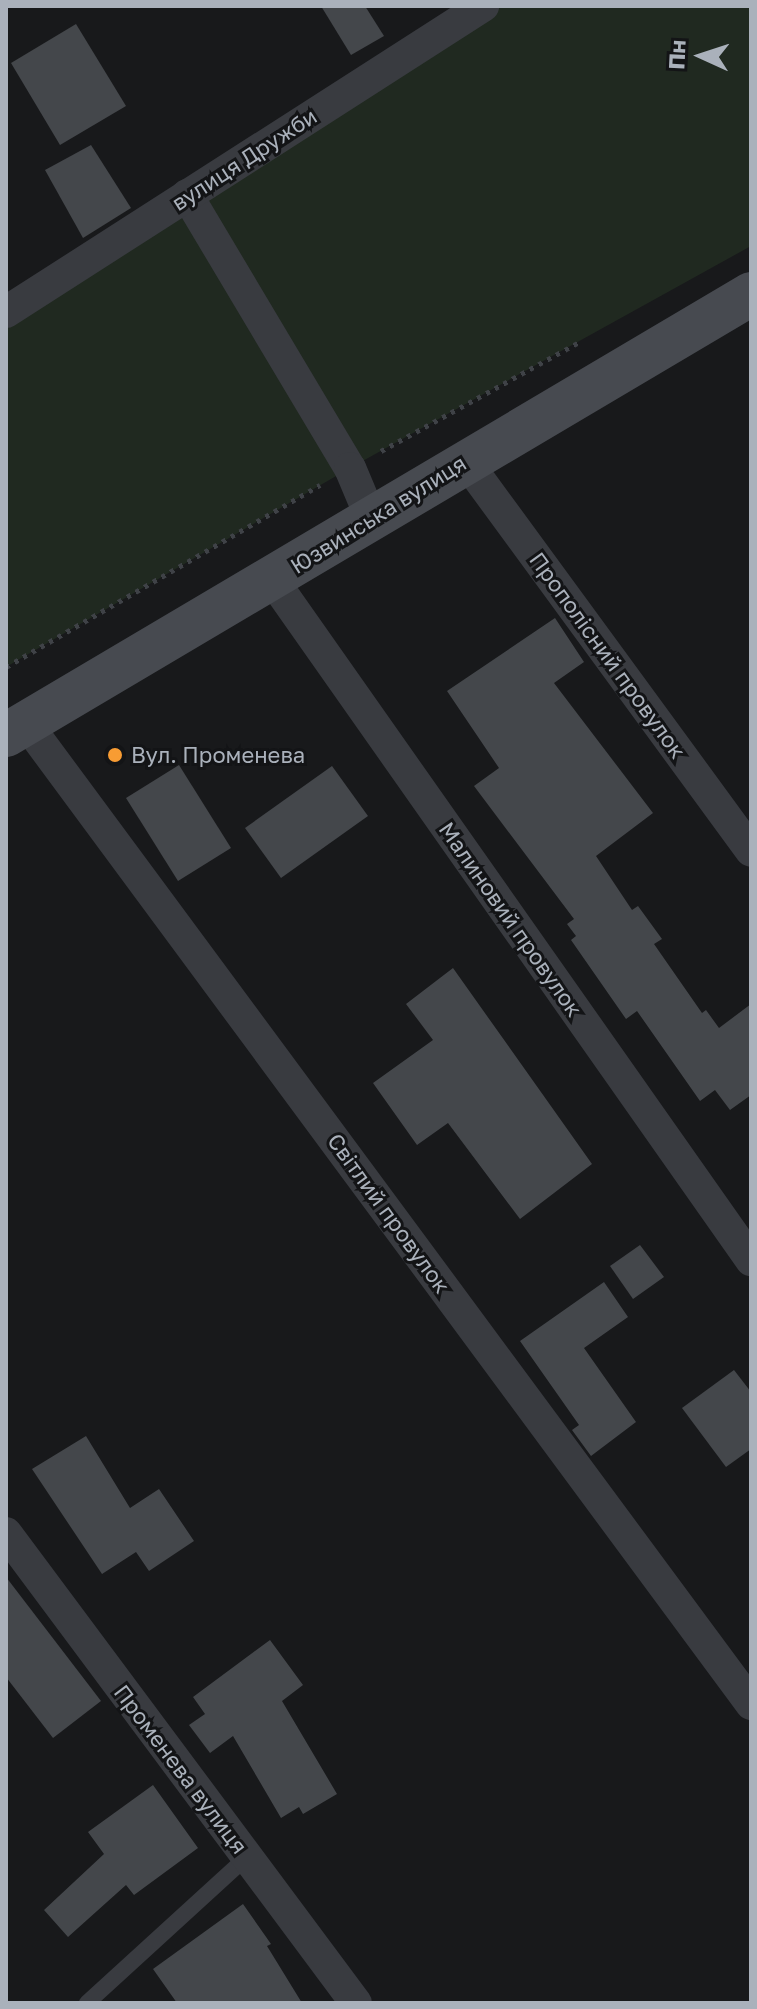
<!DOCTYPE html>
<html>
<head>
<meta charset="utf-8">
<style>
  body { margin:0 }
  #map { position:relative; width:757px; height:2009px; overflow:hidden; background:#18191b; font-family:"Golos Text",sans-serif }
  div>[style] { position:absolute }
  .green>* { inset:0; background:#202920 }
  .building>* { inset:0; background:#44474b }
  .path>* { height:5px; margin-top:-2.5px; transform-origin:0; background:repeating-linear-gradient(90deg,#3f4247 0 4px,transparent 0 10px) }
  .lane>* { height:16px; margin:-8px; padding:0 8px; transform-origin:8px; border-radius:8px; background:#393b40 }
  .street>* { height:32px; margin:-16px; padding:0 16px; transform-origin:16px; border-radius:16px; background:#393b40 }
  .secondary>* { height:44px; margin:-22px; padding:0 22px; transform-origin:22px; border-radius:22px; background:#474a50 }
  .dots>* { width:22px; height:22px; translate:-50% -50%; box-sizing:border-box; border:4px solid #131416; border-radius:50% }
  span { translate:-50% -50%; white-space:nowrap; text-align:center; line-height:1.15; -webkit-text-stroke:6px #131416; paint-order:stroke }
  .street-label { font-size:22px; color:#aab1bb }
  .poi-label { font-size:22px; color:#aab1bb }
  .left { translate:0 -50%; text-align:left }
  .frame { position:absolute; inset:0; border:8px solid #aab1bb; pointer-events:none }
  .north { position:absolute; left:661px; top:16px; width:80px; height:80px; -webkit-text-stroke:6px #131416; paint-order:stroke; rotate:273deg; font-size:22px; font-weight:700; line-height:32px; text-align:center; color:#aab1bb }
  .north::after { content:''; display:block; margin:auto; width:28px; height:36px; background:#aab1bb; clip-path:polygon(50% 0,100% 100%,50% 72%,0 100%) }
</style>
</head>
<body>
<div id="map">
  <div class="green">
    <div style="clip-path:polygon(483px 6px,751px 6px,751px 246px,350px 468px,6px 667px,6px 312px)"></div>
  </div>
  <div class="building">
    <div style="clip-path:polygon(321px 6px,365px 6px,384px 36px,351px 55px)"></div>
    <div style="clip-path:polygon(76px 24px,126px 106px,60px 145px,11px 63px)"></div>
    <div style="clip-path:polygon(91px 145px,131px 208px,83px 238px,45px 170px)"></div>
    <div style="clip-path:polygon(555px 618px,584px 662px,554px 683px,653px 813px,596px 856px,632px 910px,638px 906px,662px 939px,654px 944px,702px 1013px,706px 1010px,719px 1028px,751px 1004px,751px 1095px,730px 1110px,715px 1090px,700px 1101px,637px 1011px,626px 1019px,571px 940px,576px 936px,567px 924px,574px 919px,474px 786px,499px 768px,447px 691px)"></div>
    <div style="clip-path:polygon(179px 765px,231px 848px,178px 881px,126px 798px)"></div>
    <div style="clip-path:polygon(332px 766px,368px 816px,281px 878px,245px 828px)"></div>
    <div style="clip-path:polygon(453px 968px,592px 1164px,520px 1219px,448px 1123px,417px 1145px,373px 1083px,433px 1040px,406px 1004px)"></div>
    <div style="clip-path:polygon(640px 1245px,664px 1277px,633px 1299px,610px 1266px)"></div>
    <div style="clip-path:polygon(604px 1282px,628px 1317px,584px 1348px,636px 1422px,591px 1456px,572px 1430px,579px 1425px,520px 1341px)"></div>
    <div style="clip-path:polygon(734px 1370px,751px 1392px,751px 1449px,726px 1467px,682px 1408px)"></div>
    <div style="clip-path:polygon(86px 1436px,130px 1508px,159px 1489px,194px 1541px,149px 1571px,136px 1552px,102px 1574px,32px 1469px)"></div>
    <div style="clip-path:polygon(6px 1577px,101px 1701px,53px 1738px,6px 1677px)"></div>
    <div style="clip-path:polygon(270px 1640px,303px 1685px,282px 1701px,337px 1794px,303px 1814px,299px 1807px,281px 1818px,233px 1736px,210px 1753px,189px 1725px,205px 1714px,193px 1697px)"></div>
    <div style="clip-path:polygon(153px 1785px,198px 1848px,134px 1895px,126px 1885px,68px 1937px,44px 1910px,104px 1854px,88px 1832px)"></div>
    <div style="clip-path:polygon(243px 1904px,271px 1944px,267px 1946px,302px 2003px,177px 2003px,153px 1969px)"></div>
  </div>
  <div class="path">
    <div style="left:381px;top:451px;width:226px;rotate:-28.8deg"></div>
    <div style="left:6px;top:667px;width:363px;rotate:-30.1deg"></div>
  </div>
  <div class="lane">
    <div style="left:87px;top:2003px;width:217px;rotate:-42.4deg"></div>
  </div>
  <div class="street">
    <div style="left:187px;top:195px;width:318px;rotate:59.2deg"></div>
    <div style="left:350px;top:468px;width:54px;rotate:67.2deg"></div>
    <div style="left:6px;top:312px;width:567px;rotate:-32.68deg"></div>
    <div style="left:465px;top:460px;width:484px;rotate:53.8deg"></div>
    <div style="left:272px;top:579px;width:833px;rotate:54.88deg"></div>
    <div style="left:26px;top:723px;width:1220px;rotate:53.53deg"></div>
    <div style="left:6px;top:1533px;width:586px;rotate:53.33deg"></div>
  </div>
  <div class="secondary">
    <div style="left:6px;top:735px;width:866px;rotate:-30.62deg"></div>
  </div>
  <div class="dots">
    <div style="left:115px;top:755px;background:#f89c33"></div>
  </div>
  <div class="street-label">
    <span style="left:244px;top:159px;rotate:-33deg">вулиця Дружби</span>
    <span style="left:378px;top:514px;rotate:-32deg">Юзвинська вулиця</span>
    <span style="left:608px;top:655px;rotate:54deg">Прополісний провулок</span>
    <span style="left:511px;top:919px;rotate:55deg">Малиновий провулок</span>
    <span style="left:389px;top:1213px;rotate:54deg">Світлий провулок</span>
    <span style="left:181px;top:1769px;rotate:53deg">Променева вулиця</span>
  </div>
  <div class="poi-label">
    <span class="left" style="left:131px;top:755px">Вул. Променева</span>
  </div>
  <div class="frame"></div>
  <div class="north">Пн</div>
</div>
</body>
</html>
